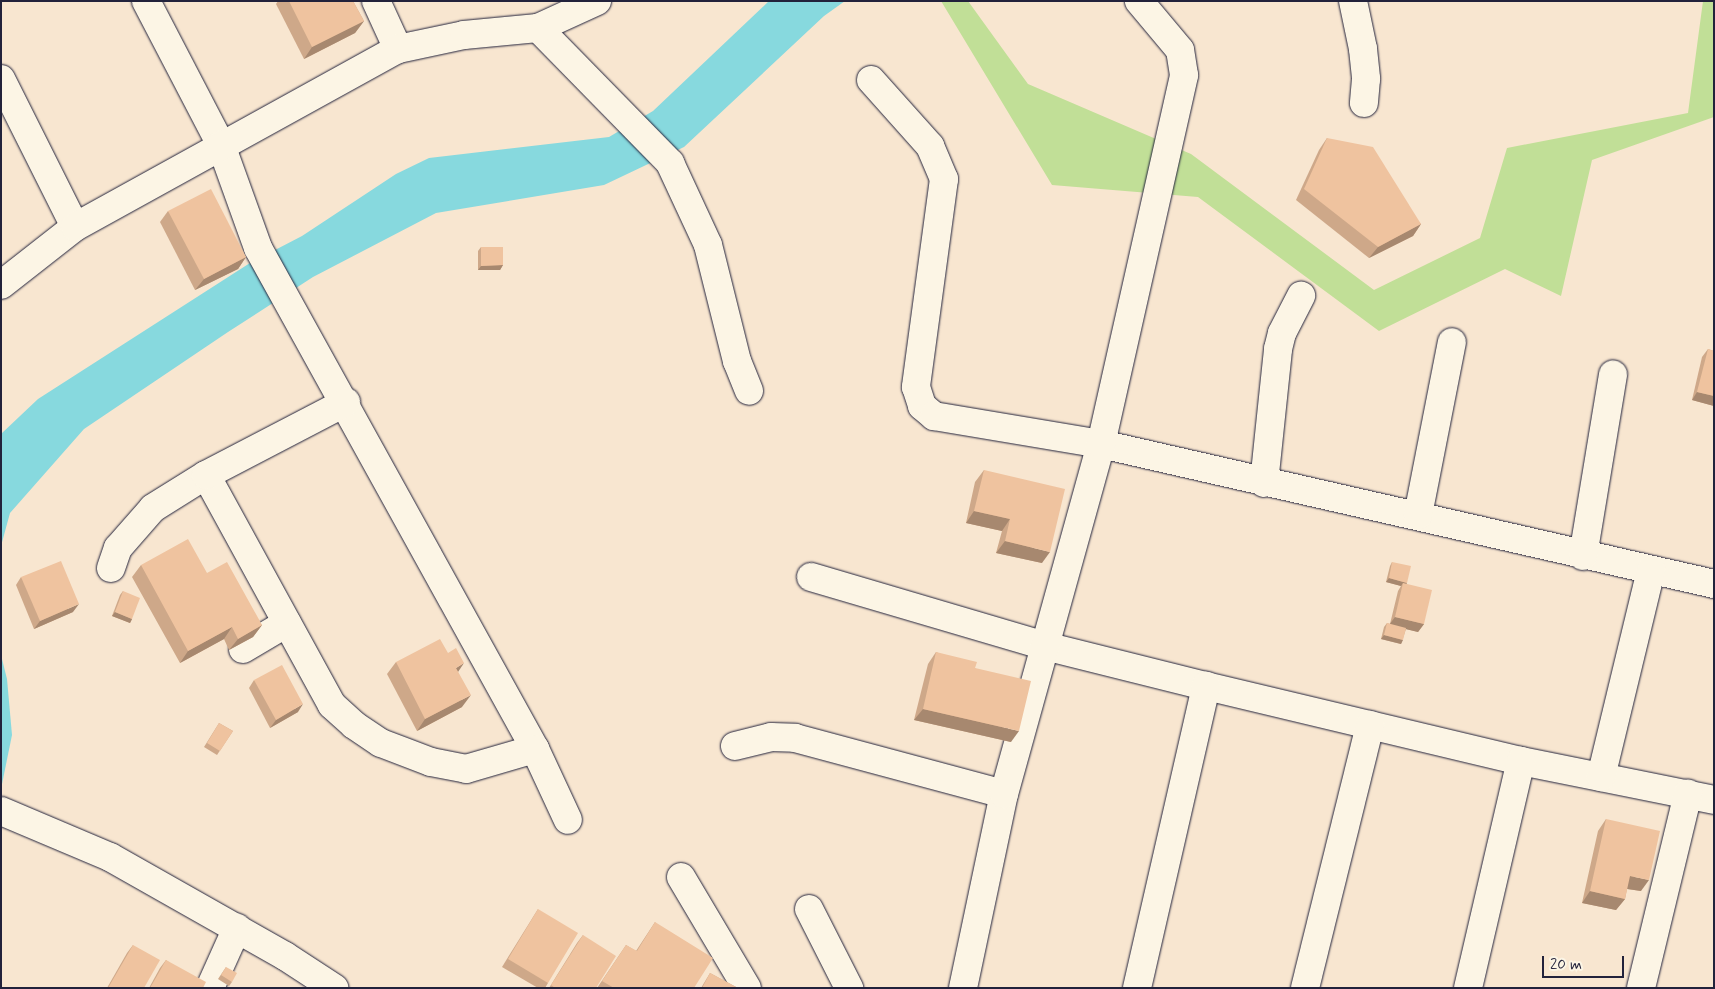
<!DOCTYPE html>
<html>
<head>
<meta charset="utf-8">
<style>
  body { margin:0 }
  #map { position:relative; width:1715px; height:989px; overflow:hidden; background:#f8e6d0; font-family:Mynerve,sans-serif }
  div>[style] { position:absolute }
  .green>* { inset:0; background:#c1df97 }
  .water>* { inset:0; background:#87d9de }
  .roads { filter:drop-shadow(0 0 1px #22223b) drop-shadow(0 0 1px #22223b) }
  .minor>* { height:28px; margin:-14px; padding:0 14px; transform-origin:14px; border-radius:14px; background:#fcf5e5 }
  .major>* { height:28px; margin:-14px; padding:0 14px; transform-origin:14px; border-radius:14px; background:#fcf5e5 }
  .wall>* { inset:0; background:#cea889 }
  .shaded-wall>* { inset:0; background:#a7886f }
  .building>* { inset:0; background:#efc39f }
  span { translate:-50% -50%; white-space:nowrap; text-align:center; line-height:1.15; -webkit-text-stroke:4px #fcf5e5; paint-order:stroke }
  .frame { position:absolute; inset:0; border:2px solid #22223b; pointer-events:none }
  .scale { position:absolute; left:1542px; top:956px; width:82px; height:22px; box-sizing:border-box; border:2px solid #22223b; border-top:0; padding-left:6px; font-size:15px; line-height:18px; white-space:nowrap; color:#22223b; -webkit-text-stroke:4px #fcf5e5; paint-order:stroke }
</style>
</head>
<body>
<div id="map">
  <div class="green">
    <div style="clip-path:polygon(941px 1px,968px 1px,1028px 84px,1191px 154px,1374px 290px,1480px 238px,1507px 148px,1688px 113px,1703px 1px,1714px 1px,1714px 117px,1592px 160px,1561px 296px,1505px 269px,1379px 331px,1198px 197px,1052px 185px)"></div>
  </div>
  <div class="water">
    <div style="clip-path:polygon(769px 1px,845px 1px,824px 16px,684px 147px,604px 185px,436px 213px,313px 277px,228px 332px,84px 429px,10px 513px,1px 546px,1px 434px,38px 399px,250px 263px,302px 236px,396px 174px,429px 158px,609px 137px,653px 111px)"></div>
    <div style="clip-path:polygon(1px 655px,7px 679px,12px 735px,1px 789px)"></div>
  </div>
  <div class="roads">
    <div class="minor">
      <div style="left:146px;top:1px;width:162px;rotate:62.5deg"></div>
      <div style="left:221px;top:145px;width:109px;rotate:70.2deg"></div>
      <div style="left:258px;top:248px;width:572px;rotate:61.06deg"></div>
      <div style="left:535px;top:749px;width:78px;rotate:65.1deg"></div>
      <div style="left:376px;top:1px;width:53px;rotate:65.4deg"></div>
      <div style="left:1353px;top:1px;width:49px;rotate:78.2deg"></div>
      <div style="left:1363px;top:49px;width:30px;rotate:84deg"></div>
      <div style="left:1366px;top:79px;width:24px;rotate:95deg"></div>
      <div style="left:538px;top:28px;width:189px;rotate:45.6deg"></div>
      <div style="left:670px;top:163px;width:90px;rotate:65.1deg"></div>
      <div style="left:708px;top:245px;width:120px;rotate:76deg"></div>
      <div style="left:737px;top:361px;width:32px;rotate:68deg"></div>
      <div style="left:1px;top:79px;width:165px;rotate:63.4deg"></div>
      <div style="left:871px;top:80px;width:89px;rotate:48.2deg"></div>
      <div style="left:930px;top:146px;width:36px;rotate:67deg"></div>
      <div style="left:944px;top:179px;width:210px;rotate:97.7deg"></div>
      <div style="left:916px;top:387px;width:20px;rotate:72deg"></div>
      <div style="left:922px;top:406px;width:16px;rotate:40deg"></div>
      <div style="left:934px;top:416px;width:169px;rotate:9.5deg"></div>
      <div style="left:1101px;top:444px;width:629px;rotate:12.86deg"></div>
      <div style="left:1px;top:285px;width:94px;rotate:-38.1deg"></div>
      <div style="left:75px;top:227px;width:369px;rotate:-28.9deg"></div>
      <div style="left:398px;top:49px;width:67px;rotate:-12deg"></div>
      <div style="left:464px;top:35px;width:74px;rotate:-5.4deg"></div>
      <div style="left:538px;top:28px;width:65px;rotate:-24.6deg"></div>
      <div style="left:206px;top:475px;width:262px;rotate:61.3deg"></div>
      <div style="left:332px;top:705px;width:30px;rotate:42deg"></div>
      <div style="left:354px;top:725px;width:32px;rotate:34deg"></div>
      <div style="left:381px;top:743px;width:53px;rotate:20.8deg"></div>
      <div style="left:431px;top:762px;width:36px;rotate:11deg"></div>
      <div style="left:466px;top:769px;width:72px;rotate:-16.2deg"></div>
      <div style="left:1264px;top:483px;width:135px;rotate:-84deg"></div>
      <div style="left:1278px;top:349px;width:16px;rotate:-76deg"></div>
      <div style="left:1282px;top:333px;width:42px;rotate:-62.8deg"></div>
      <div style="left:1418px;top:515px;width:176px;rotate:-78.9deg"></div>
      <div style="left:1583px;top:556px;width:184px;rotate:-80.6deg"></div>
      <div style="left:111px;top:568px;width:21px;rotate:-71deg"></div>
      <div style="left:118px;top:548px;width:53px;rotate:-48.8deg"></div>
      <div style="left:153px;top:508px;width:62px;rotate:-31.9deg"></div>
      <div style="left:206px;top:475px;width:158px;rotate:-27.5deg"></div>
      <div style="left:811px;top:577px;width:244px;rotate:16.4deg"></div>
      <div style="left:1045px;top:646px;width:166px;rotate:14deg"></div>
      <div style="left:1206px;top:686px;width:324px;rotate:13.4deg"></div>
      <div style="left:1521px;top:761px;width:197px;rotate:11.4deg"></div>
      <div style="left:243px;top:649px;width:51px;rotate:-30.6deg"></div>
      <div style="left:735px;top:746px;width:37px;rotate:-14deg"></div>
      <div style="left:771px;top:737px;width:24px;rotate:2deg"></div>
      <div style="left:795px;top:738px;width:216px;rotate:15deg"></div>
      <div style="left:1601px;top:777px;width:213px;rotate:-76.4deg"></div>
      <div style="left:681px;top:877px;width:129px;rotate:59.3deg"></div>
      <div style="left:809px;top:909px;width:89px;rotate:63.1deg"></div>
      <div style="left:210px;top:988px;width:66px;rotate:-65.8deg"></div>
      <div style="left:963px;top:988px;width:198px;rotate:-78.1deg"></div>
      <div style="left:1004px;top:794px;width:363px;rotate:-74.5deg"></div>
      <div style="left:1101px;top:444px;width:378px;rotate:-77.3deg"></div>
      <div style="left:1184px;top:75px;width:25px;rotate:-99deg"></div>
      <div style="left:1180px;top:50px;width:64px;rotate:-129.9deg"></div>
      <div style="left:1137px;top:988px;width:310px;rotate:-77.1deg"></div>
      <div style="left:1305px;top:988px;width:271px;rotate:-76.1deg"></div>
      <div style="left:1468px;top:988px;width:233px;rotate:-76.9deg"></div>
      <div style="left:1641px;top:988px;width:200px;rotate:-76.4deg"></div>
    </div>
    <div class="major">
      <div style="left:1px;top:811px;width:118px;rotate:22.9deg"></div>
      <div style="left:110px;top:857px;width:201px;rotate:29.5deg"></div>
      <div style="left:285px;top:956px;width:59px;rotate:33.1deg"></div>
    </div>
  </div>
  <div class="wall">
    <div style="clip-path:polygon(278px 1px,353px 1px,364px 21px,355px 33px,304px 59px,276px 4px)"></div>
    <div style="clip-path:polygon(1327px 138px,1421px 224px,1413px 236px,1369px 258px,1296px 200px,1319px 150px)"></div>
    <div style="clip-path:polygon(168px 211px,246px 257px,238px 269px,195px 290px,160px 222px)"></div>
    <div style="clip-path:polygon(481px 247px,503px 265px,500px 270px,478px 270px,478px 251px)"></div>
    <div style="clip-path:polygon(1708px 349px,1714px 351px,1714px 406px,1692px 400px,1702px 357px)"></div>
    <div style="clip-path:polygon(984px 470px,1042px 563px,996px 553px,1002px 531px,966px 523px,975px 482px)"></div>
    <div style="clip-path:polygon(1392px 562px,1407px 583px,1406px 584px,1424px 624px,1418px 632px,1406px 629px,1401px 644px,1381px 639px,1384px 627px,1387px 623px,1390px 624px,1398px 591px,1401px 586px,1386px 582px,1390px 566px)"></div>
    <div style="clip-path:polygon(141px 565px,207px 573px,262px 625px,253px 637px,229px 650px,224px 639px,180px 663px,132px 577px)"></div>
    <div style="clip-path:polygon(21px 577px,73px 612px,34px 629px,16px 585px)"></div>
    <div style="clip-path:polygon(123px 591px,132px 619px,130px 623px,112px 616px,120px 595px)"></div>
    <div style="clip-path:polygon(936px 652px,975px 668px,1011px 742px,914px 720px,928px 664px)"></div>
    <div style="clip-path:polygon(396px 662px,458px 672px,462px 707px,417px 731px,387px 674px)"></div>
    <div style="clip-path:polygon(254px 680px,298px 712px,270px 728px,249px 688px)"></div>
    <div style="clip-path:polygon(219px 723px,233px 731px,217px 755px,204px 747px)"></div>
    <div style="clip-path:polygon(1606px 819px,1641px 891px,1627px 889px,1625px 899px,1616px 910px,1582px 903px,1598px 831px)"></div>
    <div style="clip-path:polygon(538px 909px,548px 983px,545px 988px,538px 988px,502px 967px)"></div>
    <div style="clip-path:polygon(655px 922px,694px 988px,597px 988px,626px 945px,636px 951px)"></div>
    <div style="clip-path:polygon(583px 935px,596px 988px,549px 988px,577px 943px)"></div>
    <div style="clip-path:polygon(133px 945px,144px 988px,107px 988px,127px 953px)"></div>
    <div style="clip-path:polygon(166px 960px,203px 988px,149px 988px,160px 968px)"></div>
    <div style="clip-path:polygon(226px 967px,232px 982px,229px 986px,218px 979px)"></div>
    <div style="clip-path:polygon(710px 973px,738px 988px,701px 988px)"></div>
  </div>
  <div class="shaded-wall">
    <div style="clip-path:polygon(364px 21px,355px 33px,304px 59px,312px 47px)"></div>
    <div style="clip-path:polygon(1421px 224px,1413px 236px,1369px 258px,1378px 247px)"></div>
    <div style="clip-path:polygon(246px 257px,238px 269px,195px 290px,204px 279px)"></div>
    <div style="clip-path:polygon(503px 265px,500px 270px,478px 270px,481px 266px)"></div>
    <div style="clip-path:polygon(1697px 392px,1714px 396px,1714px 406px,1692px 400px)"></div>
    <div style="clip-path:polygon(974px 511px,1010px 519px,1002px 531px,966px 523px)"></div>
    <div style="clip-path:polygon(1005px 541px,1050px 552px,1042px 563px,996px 553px)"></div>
    <div style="clip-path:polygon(1389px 578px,1407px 583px,1404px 587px,1403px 583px,1401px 586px,1386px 582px)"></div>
    <div style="clip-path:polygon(79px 604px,73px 612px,34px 629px,40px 621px)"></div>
    <div style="clip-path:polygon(115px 612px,132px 619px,130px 623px,112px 616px)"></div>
    <div style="clip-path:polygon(1395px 617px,1424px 624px,1418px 632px,1389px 625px)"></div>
    <div style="clip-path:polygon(262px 625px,253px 637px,229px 650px,238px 639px)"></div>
    <div style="clip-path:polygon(232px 627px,224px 639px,180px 663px,188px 651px)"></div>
    <div style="clip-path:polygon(1384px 635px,1403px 640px,1401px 644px,1381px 639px)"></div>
    <div style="clip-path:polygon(464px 663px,456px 675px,456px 668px)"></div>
    <div style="clip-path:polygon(471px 695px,462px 707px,417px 731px,425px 719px)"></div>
    <div style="clip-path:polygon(303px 704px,298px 712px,270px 728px,276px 720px)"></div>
    <div style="clip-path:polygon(923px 709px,1019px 731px,1011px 742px,914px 720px)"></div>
    <div style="clip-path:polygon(1630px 876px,1649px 880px,1641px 891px,1621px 888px)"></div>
    <div style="clip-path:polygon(1590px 891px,1625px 899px,1616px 910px,1582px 903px)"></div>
  </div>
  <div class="building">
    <div style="clip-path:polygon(289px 1px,353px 1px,364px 21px,312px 47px)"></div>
    <div style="clip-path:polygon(1327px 138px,1373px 147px,1421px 224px,1378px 247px,1304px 189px)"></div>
    <div style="clip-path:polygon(211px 189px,246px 257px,204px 279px,168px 211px)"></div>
    <div style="clip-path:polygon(481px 247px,503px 247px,503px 265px,481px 266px)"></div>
    <div style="clip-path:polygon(1708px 349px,1714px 351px,1714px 396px,1697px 392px)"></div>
    <div style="clip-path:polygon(984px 470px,1065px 489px,1050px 552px,1005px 541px,1010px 519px,974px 511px)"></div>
    <div style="clip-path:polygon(188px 539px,207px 573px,227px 562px,262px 625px,238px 639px,232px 627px,188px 651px,141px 565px)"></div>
    <div style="clip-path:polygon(61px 561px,79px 604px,40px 621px,21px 577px)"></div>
    <div style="clip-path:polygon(1392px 562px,1411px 566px,1407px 583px,1389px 578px)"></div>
    <div style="clip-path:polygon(1403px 583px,1432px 590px,1424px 624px,1395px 617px)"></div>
    <div style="clip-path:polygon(123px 591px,140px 598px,132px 619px,115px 612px)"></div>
    <div style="clip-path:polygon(1387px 623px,1406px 628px,1403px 640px,1384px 635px)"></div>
    <div style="clip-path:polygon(440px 639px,448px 653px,456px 648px,464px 663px,456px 668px,471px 695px,425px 719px,396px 662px)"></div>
    <div style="clip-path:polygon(936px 652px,977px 662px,975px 668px,1031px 681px,1019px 731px,923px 709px)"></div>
    <div style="clip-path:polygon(282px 665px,303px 704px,276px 720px,254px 680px)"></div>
    <div style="clip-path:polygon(219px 723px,233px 731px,220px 751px,207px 743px)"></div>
    <div style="clip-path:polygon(1606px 819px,1660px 831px,1649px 880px,1630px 876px,1625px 899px,1590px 891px)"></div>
    <div style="clip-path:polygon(538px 909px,578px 933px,548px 983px,508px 959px)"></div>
    <div style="clip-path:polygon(655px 922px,713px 958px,694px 988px,614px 988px,602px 981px,626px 945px,637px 951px)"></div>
    <div style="clip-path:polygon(583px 935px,616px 956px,596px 988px,555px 988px,551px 985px)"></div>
    <div style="clip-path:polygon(133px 945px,160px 960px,144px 988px,108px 988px)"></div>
    <div style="clip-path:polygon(166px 960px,206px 982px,203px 988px,150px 988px)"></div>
    <div style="clip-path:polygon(226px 967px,237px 973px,232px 982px,221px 975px)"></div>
    <div style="clip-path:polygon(710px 973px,738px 988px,702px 988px)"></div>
  </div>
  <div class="frame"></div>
  <div class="scale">20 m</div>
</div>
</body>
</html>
